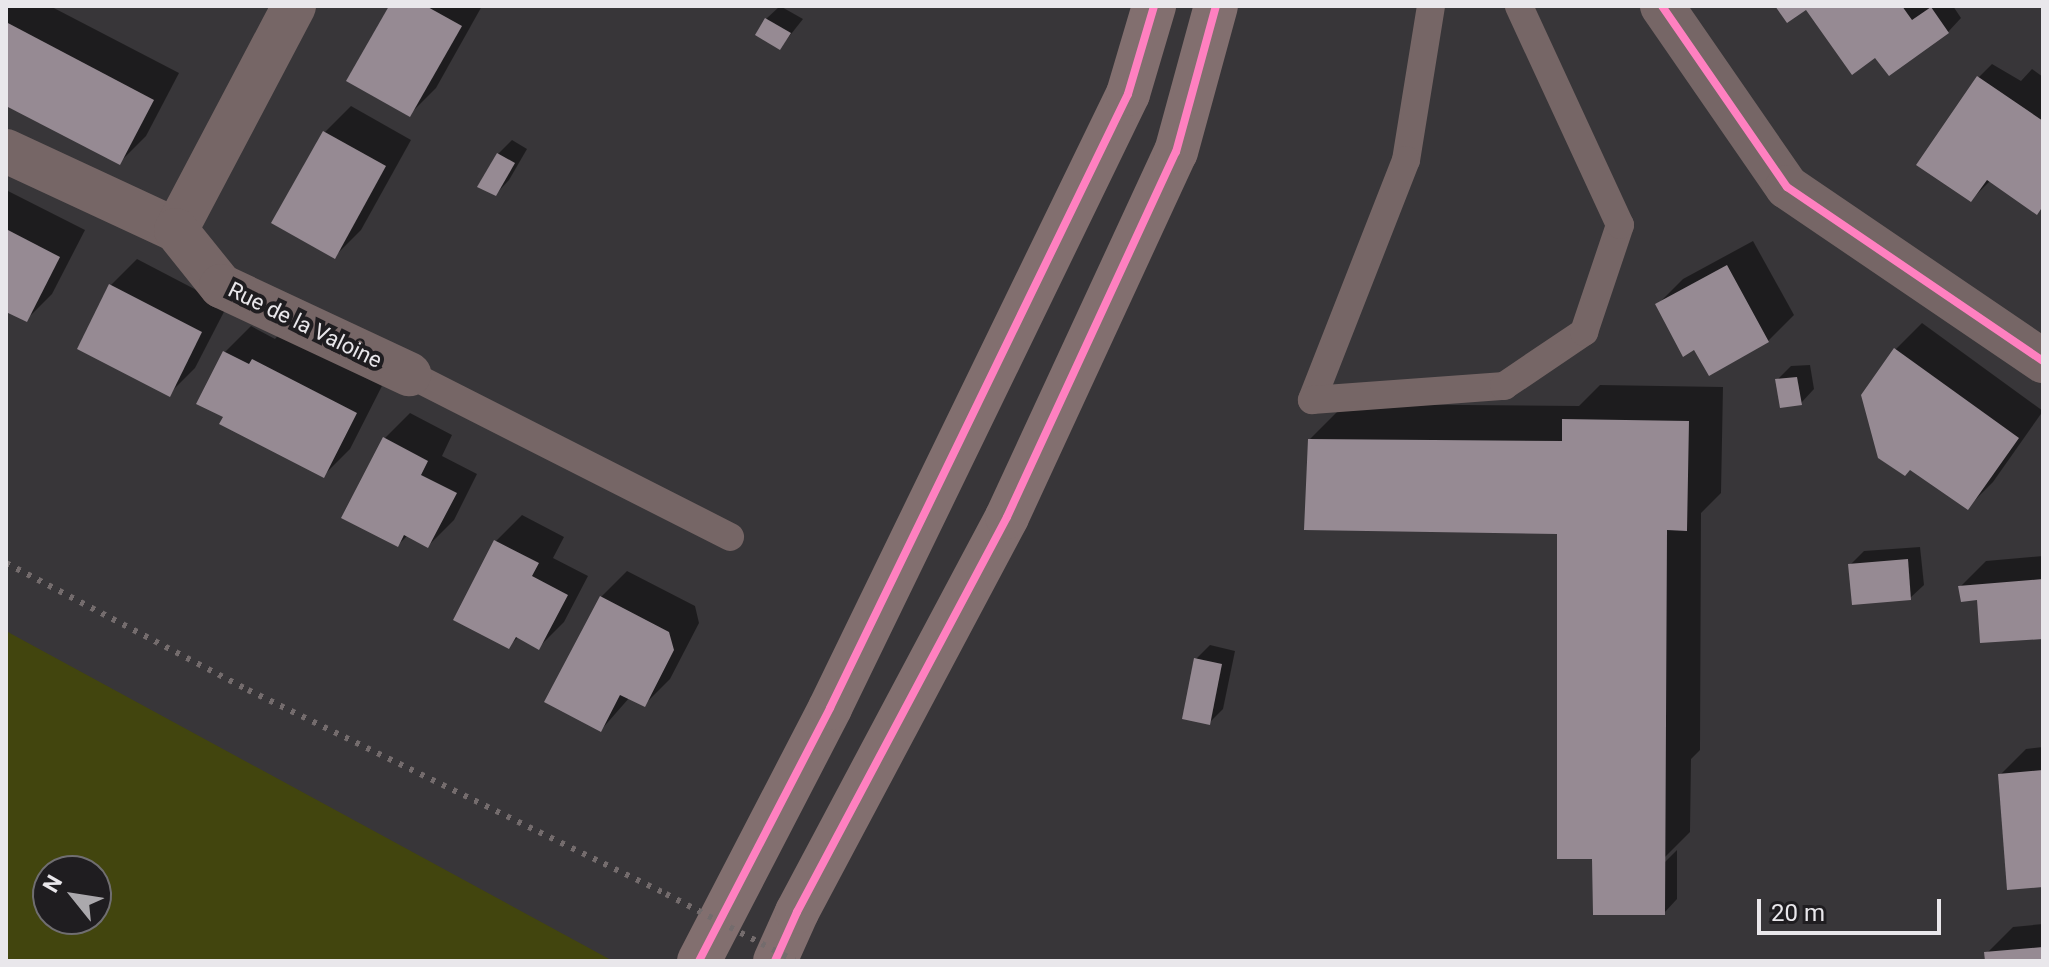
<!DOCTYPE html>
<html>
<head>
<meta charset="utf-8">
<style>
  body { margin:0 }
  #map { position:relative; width:2049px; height:967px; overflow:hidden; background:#383639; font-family:Roboto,sans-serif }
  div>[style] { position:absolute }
  .green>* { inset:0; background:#42450e }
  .shadow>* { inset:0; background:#0007 }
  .building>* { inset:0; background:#968a93 }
  .service>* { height:28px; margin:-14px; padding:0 14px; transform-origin:14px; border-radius:14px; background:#766666 }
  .minor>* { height:44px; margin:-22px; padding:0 22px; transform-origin:22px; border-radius:22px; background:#766666 }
  .primary>* { height:44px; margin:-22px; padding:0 22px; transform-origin:22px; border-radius:22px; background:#826f6f }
  .rail>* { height:6px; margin-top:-3px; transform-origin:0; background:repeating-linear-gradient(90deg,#746c6d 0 4px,transparent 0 12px) }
  .cycleway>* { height:8px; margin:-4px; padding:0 4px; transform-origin:4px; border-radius:4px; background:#ff80c0 }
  span { translate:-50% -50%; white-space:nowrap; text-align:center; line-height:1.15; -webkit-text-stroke:8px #1f1d20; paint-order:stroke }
  .street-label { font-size:22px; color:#e9e7eb }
  .frame { position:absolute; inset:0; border:8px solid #e9e7eb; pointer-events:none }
  .north { position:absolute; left:32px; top:855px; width:80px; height:80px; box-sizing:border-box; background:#1f1d20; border:2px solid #706e71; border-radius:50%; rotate:300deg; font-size:22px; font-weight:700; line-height:32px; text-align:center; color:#e9e7eb }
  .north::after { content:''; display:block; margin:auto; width:28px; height:36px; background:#aba9ad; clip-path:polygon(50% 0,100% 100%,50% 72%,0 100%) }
  .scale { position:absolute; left:1757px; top:899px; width:184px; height:36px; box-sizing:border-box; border:4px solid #e9e7eb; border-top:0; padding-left:10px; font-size:24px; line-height:28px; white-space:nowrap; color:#e9e7eb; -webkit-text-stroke:6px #1f1d20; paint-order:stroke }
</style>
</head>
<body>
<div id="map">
  <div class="green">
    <div style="clip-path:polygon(evenodd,6px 631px,611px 960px,610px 961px,6px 961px,6px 631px,48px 871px,96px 871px,96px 919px,48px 919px,48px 871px)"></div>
  </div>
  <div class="shadow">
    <div style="clip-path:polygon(6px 6px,50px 6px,179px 73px,146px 136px,120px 162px,6px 103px)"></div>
    <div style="clip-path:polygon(391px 6px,482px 6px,436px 88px,410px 114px)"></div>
    <div style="clip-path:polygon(780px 6px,803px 19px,780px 48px,766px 19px)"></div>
    <div style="clip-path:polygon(1777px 6px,1953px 6px,1961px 18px,1948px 32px,1876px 55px,1806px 8px)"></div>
    <div style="clip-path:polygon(1992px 64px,2021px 81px,2032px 69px,2043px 77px,2043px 206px,2037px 212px,1991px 180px,1971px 200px,1919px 164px,1979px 77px)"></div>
    <div style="clip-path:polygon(351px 106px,411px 140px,361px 230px,335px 256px,325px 132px)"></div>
    <div style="clip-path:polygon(512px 140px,527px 149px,509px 180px,496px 194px,498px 154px)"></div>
    <div style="clip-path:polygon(6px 190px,85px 230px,52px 294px,26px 320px,6px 309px)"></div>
    <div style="clip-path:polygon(1753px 241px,1794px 315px,1768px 341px,1695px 347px,1657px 305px,1683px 279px)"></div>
    <div style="clip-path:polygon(137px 259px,227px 306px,195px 368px,169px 394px,80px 348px,111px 285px)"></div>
    <div style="clip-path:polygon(1922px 323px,2043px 411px,1993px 482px,1967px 508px,1911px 468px,1864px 395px,1896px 349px)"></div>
    <div style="clip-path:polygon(251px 326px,275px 339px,279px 334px,382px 386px,350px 449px,324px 475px,226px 416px,225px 352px)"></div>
    <div style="clip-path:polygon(1810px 365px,1814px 389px,1801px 403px,1778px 379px,1791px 366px)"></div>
    <div style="clip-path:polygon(1600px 385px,1723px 387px,1721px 493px,1701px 513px,1700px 750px,1691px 759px,1690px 832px,1656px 866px,1659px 868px,1677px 850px,1677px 899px,1664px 913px,1594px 860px,1559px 532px,1310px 439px,1345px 404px,1579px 406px)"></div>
    <div style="clip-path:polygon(410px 413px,452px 435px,442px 456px,477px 474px,454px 520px,428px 546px,408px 535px,398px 545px,384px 439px)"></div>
    <div style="clip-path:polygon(522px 515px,564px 537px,553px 558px,588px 576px,564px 622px,538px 648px,518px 637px,508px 647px,455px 619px,496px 541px)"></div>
    <div style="clip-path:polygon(1920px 547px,1924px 585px,1910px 598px,1850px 565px,1864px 551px)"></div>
    <div style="clip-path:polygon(2043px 556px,2043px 637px,1960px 587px,1986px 561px)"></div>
    <div style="clip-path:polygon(627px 571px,695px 606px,699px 623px,670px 679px,644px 705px,630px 697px,601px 730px,601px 597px)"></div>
    <div style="clip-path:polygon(1210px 645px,1235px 651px,1223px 709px,1209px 723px,1196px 659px)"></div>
    <div style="clip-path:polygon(2043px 747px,2043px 885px,2000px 775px,2026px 749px)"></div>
    <div style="clip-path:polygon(2043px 924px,2043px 961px,1987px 961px,1987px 953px,2013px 927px)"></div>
  </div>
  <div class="building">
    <div style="clip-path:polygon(389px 6px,426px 6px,462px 26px,410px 117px,346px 81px)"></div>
    <div style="clip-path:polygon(1775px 6px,1902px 6px,1912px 20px,1931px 7px,1949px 33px,1889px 76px,1875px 58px,1852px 75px,1806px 10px,1787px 23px)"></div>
    <div style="clip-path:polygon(765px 18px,791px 33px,780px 50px,755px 35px)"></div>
    <div style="clip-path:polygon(6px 22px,154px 100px,120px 165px,6px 106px)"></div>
    <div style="clip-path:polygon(1977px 76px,2043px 121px,2043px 206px,2037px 215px,1987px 180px,1971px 202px,1916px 165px)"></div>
    <div style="clip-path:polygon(323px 131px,386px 166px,335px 259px,271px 223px)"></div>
    <div style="clip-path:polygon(497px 153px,515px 163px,496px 196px,477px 187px)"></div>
    <div style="clip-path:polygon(6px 229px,60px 257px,27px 322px,6px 312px)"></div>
    <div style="clip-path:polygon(1727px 265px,1769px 342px,1709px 376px,1694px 350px,1683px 357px,1655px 304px)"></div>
    <div style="clip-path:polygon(109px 284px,202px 332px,170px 397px,77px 349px)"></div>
    <div style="clip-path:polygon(1894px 348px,2019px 438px,1968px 510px,1910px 470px,1905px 476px,1878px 458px,1861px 395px)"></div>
    <div style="clip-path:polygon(223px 351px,249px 364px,252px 359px,357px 413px,324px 478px,219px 424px,223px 417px,196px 404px)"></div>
    <div style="clip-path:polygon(1797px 377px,1802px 405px,1780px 408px,1775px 379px)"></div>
    <div style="clip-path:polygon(1562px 419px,1689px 421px,1687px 531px,1667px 530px,1665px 915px,1593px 915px,1592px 859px,1557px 859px,1557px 534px,1304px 530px,1308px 439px,1562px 441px)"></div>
    <div style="clip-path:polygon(383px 437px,428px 461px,421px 475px,457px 493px,428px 548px,404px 535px,398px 547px,341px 518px)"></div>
    <div style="clip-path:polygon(494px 540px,539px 563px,532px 576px,568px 595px,539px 650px,516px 637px,509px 649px,453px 620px)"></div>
    <div style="clip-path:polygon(1908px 559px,1911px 600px,1852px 605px,1848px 564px)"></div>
    <div style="clip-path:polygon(2043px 579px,2043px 639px,1980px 643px,1977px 600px,1961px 602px,1958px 586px)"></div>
    <div style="clip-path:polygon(600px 596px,669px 632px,674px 650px,645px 707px,620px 695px,601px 732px,544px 702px)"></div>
    <div style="clip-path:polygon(1194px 658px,1222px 664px,1210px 725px,1182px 719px)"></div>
    <div style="clip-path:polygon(2043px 770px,2043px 887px,2007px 890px,1998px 774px)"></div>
    <div style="clip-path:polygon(2043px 947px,2043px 961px,1985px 961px,1984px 952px)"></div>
  </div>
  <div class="service">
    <div style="left:1431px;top:6px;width:156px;rotate:99.2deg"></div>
    <div style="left:1406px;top:160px;width:258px;rotate:111.4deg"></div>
    <div style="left:1312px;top:400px;width:193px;rotate:-4.2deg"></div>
    <div style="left:1504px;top:386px;width:97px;rotate:-34deg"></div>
    <div style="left:1584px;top:332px;width:113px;rotate:-71.4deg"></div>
    <div style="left:1620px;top:225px;width:241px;rotate:-114.8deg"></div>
    <div style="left:409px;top:374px;width:360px;rotate:26.9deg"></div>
  </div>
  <div class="minor">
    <div style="left:1662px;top:6px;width:220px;rotate:55.4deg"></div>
    <div style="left:1787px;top:187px;width:310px;rotate:34.2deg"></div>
    <div style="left:6px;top:151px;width:187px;rotate:24.9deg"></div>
    <div style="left:176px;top:230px;width:253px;rotate:-62.2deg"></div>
    <div style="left:176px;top:230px;width:72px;rotate:51.2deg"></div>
    <div style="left:221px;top:286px;width:208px;rotate:25.1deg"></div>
  </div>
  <div class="primary">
    <div style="left:699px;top:961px;width:285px;rotate:-62.6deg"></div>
    <div style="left:830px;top:708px;width:682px;rotate:-64.11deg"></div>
    <div style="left:1128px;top:94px;width:92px;rotate:-73.5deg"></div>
    <div style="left:775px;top:961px;width:54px;rotate:-65.8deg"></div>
    <div style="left:797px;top:912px;width:447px;rotate:-62deg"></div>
    <div style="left:1007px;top:517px;width:402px;rotate:-65.2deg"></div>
    <div style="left:1176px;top:152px;width:151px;rotate:-74.7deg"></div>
  </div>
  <div class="rail">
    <div style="left:6px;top:563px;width:273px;rotate:27.7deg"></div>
    <div style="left:248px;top:690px;width:465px;rotate:26deg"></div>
    <div style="left:666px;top:894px;width:145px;rotate:27.4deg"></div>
  </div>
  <div class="cycleway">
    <div style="left:1662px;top:6px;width:220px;rotate:55.4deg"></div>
    <div style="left:1787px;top:187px;width:310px;rotate:34.2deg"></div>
    <div style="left:699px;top:961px;width:285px;rotate:-62.6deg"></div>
    <div style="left:830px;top:708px;width:682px;rotate:-64.11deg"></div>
    <div style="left:1128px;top:94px;width:92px;rotate:-73.5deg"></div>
    <div style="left:775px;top:961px;width:54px;rotate:-65.8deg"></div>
    <div style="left:797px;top:912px;width:447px;rotate:-62deg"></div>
    <div style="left:1007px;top:517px;width:402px;rotate:-65.2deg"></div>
    <div style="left:1176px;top:152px;width:151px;rotate:-74.7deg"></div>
  </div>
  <div class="street-label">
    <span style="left:305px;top:325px;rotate:26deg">Rue de la Valoine</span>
  </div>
  <div class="frame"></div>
  <div class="north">N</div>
  <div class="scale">20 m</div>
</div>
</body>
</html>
